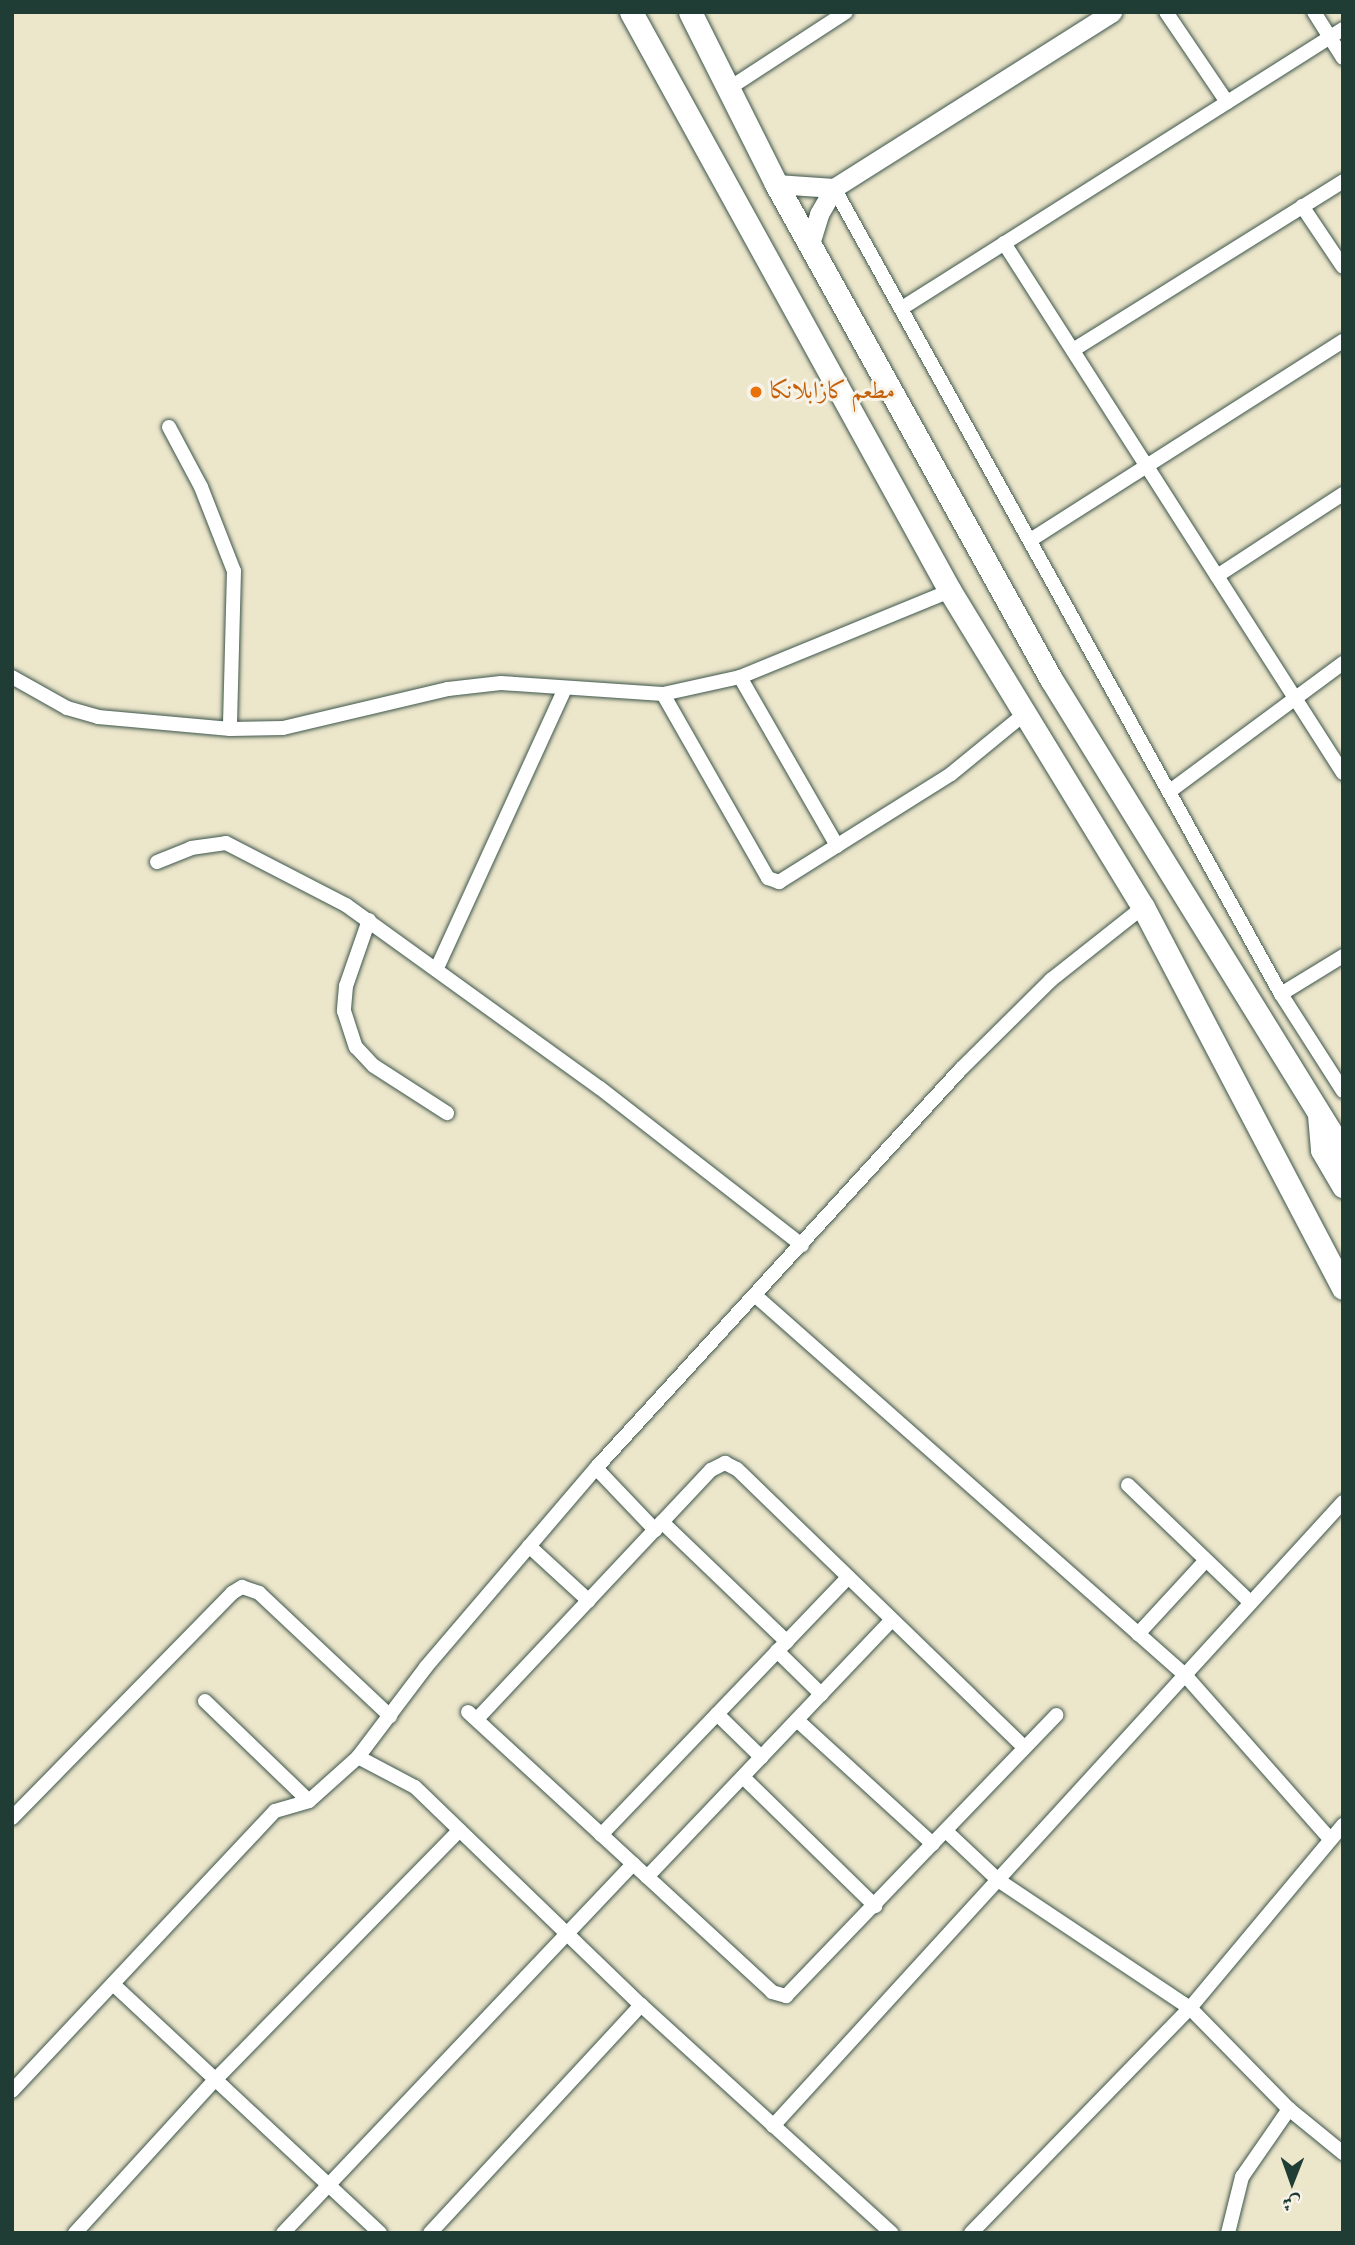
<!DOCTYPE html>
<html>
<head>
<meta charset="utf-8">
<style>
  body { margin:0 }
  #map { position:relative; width:1355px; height:2245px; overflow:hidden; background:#ece6cb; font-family:"Libre Bodoni",Amiri,serif }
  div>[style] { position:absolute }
  .roads { filter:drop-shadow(0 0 2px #3e564b) drop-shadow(0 0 2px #3e564b) }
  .minor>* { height:14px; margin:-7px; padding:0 7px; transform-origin:7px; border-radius:7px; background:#fff }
  .tertiary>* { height:19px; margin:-9.5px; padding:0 9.5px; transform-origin:9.5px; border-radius:9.5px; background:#fff }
  .primary>* { height:23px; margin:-11.5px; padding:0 11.5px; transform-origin:11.5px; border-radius:11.5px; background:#fff }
  .dots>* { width:19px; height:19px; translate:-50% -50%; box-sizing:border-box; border:4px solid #f7f3e8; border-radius:50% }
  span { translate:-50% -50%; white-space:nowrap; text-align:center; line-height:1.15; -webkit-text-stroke:6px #f7f3e8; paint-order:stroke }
  .food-label { font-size:24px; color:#c56008 }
  .left { translate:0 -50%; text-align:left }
  .frame { position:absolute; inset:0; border:14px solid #1f3d34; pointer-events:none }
  .north { position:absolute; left:1257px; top:2147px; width:70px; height:70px; -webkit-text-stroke:5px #f7f3e8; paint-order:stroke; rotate:181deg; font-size:19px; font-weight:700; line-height:28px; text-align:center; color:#1f3d34 }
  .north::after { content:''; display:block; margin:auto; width:24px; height:32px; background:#1f3d34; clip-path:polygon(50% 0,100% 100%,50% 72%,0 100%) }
</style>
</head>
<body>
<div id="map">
  <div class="roads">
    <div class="minor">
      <div style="left:1166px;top:12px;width:109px;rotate:55.9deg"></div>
      <div style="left:1314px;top:12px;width:54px;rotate:57.8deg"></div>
      <div style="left:731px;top:87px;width:137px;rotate:-33.1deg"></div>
      <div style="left:834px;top:188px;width:922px;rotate:60.99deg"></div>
      <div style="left:1281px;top:994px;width:115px;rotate:57.4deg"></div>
      <div style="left:1302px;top:206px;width:73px;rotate:56.1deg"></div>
      <div style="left:1004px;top:243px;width:629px;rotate:57.4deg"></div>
      <div style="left:902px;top:308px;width:522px;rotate:-32.32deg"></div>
      <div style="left:1073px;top:350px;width:319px;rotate:-32deg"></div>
      <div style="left:169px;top:427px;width:68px;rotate:61.9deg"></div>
      <div style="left:201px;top:487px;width:90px;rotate:68.6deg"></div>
      <div style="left:234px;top:571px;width:158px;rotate:91.5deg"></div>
      <div style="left:1032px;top:539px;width:369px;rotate:-32.5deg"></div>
      <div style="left:1217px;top:576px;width:150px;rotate:-33.1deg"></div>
      <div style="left:12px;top:677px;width:63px;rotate:29.4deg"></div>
      <div style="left:67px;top:708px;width:32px;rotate:16deg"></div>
      <div style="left:98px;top:717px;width:133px;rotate:5.2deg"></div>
      <div style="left:230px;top:729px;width:53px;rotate:-1.1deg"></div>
      <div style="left:283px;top:728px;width:170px;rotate:-13.3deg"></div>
      <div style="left:448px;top:689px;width:53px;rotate:-6.5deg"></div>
      <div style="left:501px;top:683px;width:162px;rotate:3.9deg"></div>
      <div style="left:663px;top:694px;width:79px;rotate:-12.4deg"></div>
      <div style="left:740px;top:677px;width:227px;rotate:-22.3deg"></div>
      <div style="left:740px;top:677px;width:195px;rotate:60.1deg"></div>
      <div style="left:663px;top:694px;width:212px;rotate:60.3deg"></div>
      <div style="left:768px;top:878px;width:12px;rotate:20deg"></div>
      <div style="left:779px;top:882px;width:203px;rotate:-32.1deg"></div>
      <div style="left:951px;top:774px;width:93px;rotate:-39.3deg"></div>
      <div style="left:1170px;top:791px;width:215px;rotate:-36.5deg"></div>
      <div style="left:157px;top:862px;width:37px;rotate:-22deg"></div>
      <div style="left:191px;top:848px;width:35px;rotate:-8deg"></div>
      <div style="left:226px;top:843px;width:135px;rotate:27.3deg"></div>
      <div style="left:346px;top:905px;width:313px;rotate:35.8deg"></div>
      <div style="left:600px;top:1088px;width:256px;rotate:37.9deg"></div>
      <div style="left:369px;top:920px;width:70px;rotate:109.2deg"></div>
      <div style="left:346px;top:986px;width:25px;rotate:95deg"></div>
      <div style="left:344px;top:1011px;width:38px;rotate:72deg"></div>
      <div style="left:356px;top:1047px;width:26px;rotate:47deg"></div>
      <div style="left:374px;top:1066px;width:87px;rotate:32.8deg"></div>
      <div style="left:437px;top:968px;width:307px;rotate:-65.4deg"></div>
      <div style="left:1281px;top:994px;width:73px;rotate:-31.5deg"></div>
      <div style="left:757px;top:1297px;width:571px;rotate:41.45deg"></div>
      <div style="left:1185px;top:1675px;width:217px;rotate:48.5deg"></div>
      <div style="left:596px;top:1468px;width:86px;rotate:46.4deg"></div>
      <div style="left:1128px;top:1485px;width:170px;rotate:43.8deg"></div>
      <div style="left:662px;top:1522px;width:173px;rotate:43.8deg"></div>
      <div style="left:529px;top:1546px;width:81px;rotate:42.5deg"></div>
      <div style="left:1138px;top:1634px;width:100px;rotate:-47.4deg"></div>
      <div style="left:777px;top:1651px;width:62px;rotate:44.3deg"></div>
      <div style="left:205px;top:1701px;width:144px;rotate:43.9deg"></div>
      <div style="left:468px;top:1712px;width:413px;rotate:42.6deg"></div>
      <div style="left:772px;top:1992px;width:15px;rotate:16deg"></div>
      <div style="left:786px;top:1996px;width:390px;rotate:-46.1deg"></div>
      <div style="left:717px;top:1714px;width:62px;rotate:44.3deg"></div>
      <div style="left:477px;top:1719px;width:342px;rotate:-46.8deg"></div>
      <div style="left:711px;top:1470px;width:16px;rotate:-27deg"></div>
      <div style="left:725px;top:1463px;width:13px;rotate:27deg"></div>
      <div style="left:737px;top:1469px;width:400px;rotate:44.1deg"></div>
      <div style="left:797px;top:1720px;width:184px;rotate:42.4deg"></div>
      <div style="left:358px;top:1757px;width:64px;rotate:27.8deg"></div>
      <div style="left:415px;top:1787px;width:314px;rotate:44deg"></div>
      <div style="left:641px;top:2005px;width:339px;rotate:42.3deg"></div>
      <div style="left:743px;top:1777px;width:185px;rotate:44.3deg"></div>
      <div style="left:12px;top:1818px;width:315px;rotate:-45.6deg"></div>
      <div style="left:232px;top:1593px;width:12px;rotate:-31deg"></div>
      <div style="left:242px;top:1587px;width:18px;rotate:19deg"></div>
      <div style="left:259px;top:1593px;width:180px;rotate:43.2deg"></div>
      <div style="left:946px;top:1831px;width:71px;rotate:43.3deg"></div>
      <div style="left:998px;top:1880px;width:231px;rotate:33.7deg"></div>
      <div style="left:1190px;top:2008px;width:141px;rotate:45.6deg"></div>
      <div style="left:1289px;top:2109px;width:70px;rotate:39.2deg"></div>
      <div style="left:601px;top:1835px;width:357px;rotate:-46.2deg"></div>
      <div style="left:647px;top:1877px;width:355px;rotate:-46.4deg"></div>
      <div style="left:113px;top:1984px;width:365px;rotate:43deg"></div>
      <div style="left:12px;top:2091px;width:384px;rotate:-46.8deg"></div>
      <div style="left:275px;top:1811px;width:35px;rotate:-16deg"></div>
      <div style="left:309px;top:1801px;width:66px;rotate:-41.9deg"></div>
      <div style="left:358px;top:1757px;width:113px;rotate:-52.9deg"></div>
      <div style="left:426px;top:1667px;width:262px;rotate:-49.5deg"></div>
      <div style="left:596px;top:1468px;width:541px;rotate:-47.55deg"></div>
      <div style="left:961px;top:1069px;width:127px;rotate:-44.7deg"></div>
      <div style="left:1051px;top:980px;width:117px;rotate:-38.4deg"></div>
      <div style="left:773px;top:2126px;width:845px;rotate:-47.59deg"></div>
      <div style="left:75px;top:2233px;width:206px;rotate:-47.6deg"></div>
      <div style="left:214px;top:2081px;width:351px;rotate:-45.6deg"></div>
      <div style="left:283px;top:2233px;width:509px;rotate:-46.51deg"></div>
      <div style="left:430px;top:2233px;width:311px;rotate:-47.2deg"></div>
      <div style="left:971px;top:2233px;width:314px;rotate:-45.8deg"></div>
      <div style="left:1190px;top:2008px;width:239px;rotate:-50.1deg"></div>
      <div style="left:1228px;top:2233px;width:58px;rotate:-76deg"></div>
      <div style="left:1242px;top:2177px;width:83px;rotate:-55.3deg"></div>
    </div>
    <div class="tertiary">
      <div style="left:776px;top:184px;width:58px;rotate:3.9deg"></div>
      <div style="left:810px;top:244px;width:31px;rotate:-73deg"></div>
      <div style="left:819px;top:214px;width:30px;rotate:-60deg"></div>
      <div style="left:834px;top:188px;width:329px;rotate:-32.3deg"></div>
    </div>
    <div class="primary">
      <div style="left:631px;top:12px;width:661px;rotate:61.15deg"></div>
      <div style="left:950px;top:591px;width:370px;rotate:58.6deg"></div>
      <div style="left:1143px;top:907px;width:430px;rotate:62.3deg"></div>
      <div style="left:690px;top:12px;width:192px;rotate:63.4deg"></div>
      <div style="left:776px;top:184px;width:566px;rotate:60.95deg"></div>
      <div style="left:1051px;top:679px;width:556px;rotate:58.31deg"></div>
      <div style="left:1319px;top:1115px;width:35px;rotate:85deg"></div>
      <div style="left:1322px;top:1150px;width:42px;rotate:59.7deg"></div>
    </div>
  </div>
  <div class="dots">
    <div style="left:756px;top:392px;background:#e8710a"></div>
  </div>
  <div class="food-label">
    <span class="left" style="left:770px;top:392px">مطعم كازابلانكا</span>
  </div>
  <div class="frame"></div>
  <div class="north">ش</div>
</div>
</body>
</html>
